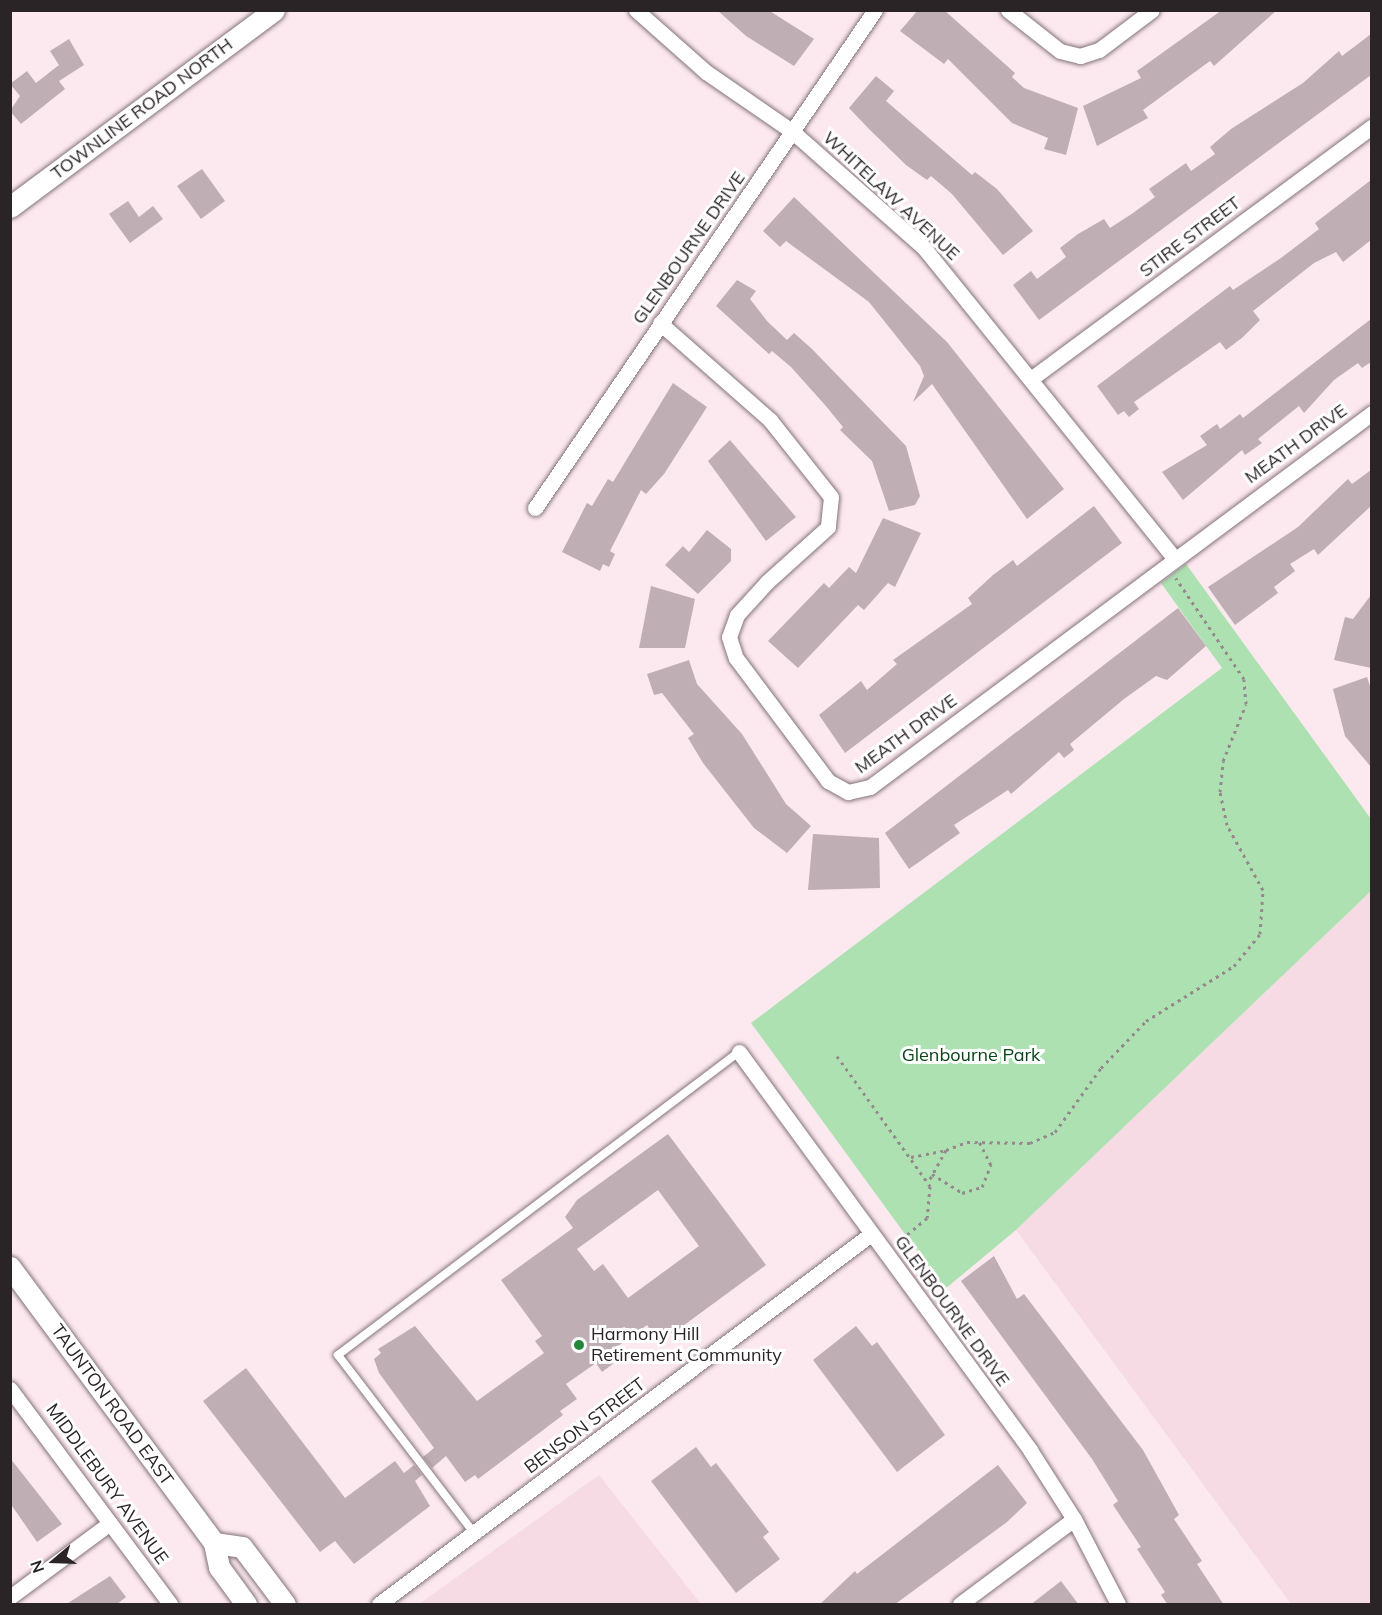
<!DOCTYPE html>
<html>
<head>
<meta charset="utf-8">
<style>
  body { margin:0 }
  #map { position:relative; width:1382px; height:1615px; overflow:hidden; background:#fce9ef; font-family:Mulish,sans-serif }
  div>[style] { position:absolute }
  .built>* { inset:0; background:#f6dbe4 }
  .green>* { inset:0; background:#ade1b2 }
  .building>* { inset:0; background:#bfaeb4 }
  .path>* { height:3px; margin-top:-1.5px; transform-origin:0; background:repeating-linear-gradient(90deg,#95898d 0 3px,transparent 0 7.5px) }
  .roads { filter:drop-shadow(0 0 2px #837379) drop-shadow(0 0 2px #837379) }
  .service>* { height:8px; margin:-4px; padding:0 4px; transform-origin:4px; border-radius:4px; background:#fff }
  .minor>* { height:15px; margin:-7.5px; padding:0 7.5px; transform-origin:7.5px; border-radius:7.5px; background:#fff }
  .secondary>* { height:21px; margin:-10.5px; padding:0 10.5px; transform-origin:10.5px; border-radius:10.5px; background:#fff }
  .dots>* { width:16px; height:16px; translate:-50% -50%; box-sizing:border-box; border:3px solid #fff; border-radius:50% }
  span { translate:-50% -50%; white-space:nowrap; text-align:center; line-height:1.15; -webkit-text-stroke:6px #fff; paint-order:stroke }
  .street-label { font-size:18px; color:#2a2426 }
  .park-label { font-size:18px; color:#094419 }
  .poi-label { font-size:18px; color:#2a2426 }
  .left { translate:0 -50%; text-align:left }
  .frame { position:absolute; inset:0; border:12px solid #2a2426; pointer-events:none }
  .north { position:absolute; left:24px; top:1531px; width:60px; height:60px; -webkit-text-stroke:4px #fff; paint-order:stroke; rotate:251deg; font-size:16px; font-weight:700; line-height:24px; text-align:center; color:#2a2426 }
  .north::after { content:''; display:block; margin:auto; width:21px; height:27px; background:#2a2426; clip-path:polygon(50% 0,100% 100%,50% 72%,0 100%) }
</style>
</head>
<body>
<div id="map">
  <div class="built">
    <div style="clip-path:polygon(1371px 891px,1371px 1604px,1291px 1604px,1016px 1230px)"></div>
    <div style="clip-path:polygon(599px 1475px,701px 1604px,419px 1604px)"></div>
  </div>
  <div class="green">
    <div style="clip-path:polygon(1186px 564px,1371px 819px,1371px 891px,1016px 1230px,945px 1289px,751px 1023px,1222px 668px,1161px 583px)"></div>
  </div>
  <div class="building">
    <div style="clip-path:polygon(717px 10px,768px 10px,814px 39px,794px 66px,746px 36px)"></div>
    <div style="clip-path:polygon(918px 10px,944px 10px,1015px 73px,1012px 77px,1024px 88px,1078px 108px,1066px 155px,1044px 149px,1048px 138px,1012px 123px,948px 59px,944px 64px,900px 31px)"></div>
    <div style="clip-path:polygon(1222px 10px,1277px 10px,1214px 66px,1210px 61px,1143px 110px,1148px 118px,1097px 146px,1083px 106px,1141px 78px,1137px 71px)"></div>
    <div style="clip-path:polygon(1371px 34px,1371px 75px,1039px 320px,1013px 285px,1031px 271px,1037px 279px,1066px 257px,1060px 248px,1078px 234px,1104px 219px,1110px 228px,1133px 213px,1155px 197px,1149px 189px,1186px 163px,1191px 171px,1215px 154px,1210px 147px,1231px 129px,1303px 83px,1339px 51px,1342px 56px)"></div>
    <div style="clip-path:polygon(69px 39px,84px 65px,59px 81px,65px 89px,21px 124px,10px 111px,20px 96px,10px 84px,27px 71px,36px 83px,59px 65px,50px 51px)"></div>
    <div style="clip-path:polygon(876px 76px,894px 91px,886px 101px,972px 175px,975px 172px,997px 189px,1033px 231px,1003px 255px,952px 194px,931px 176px,927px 180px,906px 165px,869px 129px,849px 108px)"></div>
    <div style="clip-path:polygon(202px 169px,225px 201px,201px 219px,177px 186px)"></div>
    <div style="clip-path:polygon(1371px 180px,1371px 240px,1343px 262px,1336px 252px,1314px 263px,1253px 311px,1260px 320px,1243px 337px,1226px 350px,1220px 342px,1134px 402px,1139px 409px,1129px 417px,1124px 411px,1118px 415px,1097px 386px,1230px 286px,1233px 290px,1281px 258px,1319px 229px,1315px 223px)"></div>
    <div style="clip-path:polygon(794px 197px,947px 342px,1064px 489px,1027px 519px,932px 384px,913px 402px,924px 376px,920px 366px,869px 302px,786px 241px,780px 247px,763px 231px)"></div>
    <div style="clip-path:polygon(128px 201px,139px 217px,153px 206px,163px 219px,130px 243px,109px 214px)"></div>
    <div style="clip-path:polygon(737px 280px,756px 291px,750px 299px,767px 321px,787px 340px,794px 333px,812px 349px,906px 446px,920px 496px,915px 505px,889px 511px,872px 461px,840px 430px,843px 427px,825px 405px,791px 367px,772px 351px,769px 354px,716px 306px)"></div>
    <div style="clip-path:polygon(1371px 319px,1371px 362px,1362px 368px,1358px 363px,1334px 380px,1304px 413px,1299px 406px,1258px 439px,1262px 443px,1245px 455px,1242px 450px,1183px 500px,1162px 472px,1207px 445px,1200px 436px,1217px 424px,1220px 429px,1240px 414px,1243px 418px)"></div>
    <div style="clip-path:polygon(673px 383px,707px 407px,664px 474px,646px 494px,641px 490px,610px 551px,615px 554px,609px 567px,603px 564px,600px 571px,562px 552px,587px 503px,592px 506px,608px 479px,613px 482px)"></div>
    <div style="clip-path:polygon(730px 440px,796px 517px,766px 541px,708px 461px)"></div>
    <div style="clip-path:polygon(1371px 470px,1371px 506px,1318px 555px,1314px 549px,1290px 564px,1295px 571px,1274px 587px,1278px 593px,1235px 625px,1208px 587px,1298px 527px,1348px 479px,1352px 484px)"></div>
    <div style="clip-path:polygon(1094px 506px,1122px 543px,845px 753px,819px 715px,861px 681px,867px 690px,897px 664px,893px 660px,972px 604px,968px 598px,993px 575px,1013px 560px,1017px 566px)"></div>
    <div style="clip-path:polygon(883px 518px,921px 533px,895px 587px,888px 583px,864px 610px,858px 605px,798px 668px,768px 641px,824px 583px,829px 588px,849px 567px,856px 573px)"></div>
    <div style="clip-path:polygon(707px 530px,731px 549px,731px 561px,698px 594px,665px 565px,683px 546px,689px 552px)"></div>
    <div style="clip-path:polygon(651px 586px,695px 599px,685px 648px,639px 648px)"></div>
    <div style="clip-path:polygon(1371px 595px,1371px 668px,1334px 660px,1345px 617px,1353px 619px)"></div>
    <div style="clip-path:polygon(1178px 608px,1206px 646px,1167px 680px,1156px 676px,1124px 699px,1070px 744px,1074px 750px,1064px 758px,1059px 752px,1011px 794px,1008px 790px,954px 825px,960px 833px,909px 869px,885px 833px)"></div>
    <div style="clip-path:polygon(689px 660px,697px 684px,742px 734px,786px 804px,811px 826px,787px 853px,754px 828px,703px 763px,688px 738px,694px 734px,662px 693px,654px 695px,647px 674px)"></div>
    <div style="clip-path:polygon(1367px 677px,1371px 689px,1371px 767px,1345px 736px,1333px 689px)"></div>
    <div style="clip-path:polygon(813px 834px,879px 838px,880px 888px,808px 890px)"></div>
    <div style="clip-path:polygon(evenodd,668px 1134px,766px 1265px,676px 1331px,656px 1339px,647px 1325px,607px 1354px,614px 1363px,602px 1372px,596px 1363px,566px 1384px,577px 1399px,560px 1411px,563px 1415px,478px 1479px,475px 1475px,465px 1482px,446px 1456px,432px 1468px,423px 1457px,434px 1448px,379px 1373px,374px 1359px,381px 1353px,378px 1349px,415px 1326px,477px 1401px,544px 1353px,535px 1341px,542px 1336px,501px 1280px,573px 1228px,565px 1217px,577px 1200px,668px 1134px,658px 1190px,699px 1246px,628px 1298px,603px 1264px,594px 1271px,577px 1249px,658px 1190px)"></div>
    <div style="clip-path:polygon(994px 1256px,1017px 1299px,1024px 1294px,1143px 1450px,1179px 1515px,1174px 1519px,1202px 1561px,1197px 1564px,1224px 1605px,1168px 1605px,1161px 1595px,1165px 1592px,1137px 1549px,1141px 1547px,1113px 1505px,1118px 1501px,1092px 1459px,961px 1281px)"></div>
    <div style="clip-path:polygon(856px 1326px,872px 1346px,877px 1342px,945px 1435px,897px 1472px,813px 1360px)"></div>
    <div style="clip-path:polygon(246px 1368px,345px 1498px,395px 1461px,404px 1473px,414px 1465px,422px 1475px,415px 1481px,430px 1506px,354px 1564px,335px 1541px,320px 1552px,203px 1401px)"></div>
    <div style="clip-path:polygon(696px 1447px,711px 1467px,716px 1463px,769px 1532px,763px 1537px,780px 1559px,736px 1593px,651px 1481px)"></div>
    <div style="clip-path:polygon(10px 1458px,62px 1524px,37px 1542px,10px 1503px)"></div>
    <div style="clip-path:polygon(998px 1465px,1027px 1503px,1007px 1522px,894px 1605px,819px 1605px,855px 1571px,857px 1574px)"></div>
    <div style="clip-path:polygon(110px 1576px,126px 1597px,116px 1605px,65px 1605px)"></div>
    <div style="clip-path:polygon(1061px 1581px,1079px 1605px,1030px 1605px)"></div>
  </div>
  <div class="path">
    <div style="left:837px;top:1056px;width:160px;rotate:54.4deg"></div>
    <div style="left:930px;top:1186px;width:32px;rotate:95deg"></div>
    <div style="left:927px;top:1218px;width:31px;rotate:140deg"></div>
    <div style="left:946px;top:1150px;width:22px;rotate:-21deg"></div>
    <div style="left:967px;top:1142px;width:63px;rotate:0.9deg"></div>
    <div style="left:1030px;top:1143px;width:27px;rotate:-24deg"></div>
    <div style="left:1055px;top:1132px;width:79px;rotate:-54.3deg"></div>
    <div style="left:1101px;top:1068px;width:65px;rotate:-46.2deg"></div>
    <div style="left:1146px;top:1021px;width:104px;rotate:-32deg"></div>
    <div style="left:1234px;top:966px;width:41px;rotate:-50.9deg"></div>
    <div style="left:1260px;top:934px;width:44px;rotate:-86.1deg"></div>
    <div style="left:1263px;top:890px;width:74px;rotate:-119deg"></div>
    <div style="left:1227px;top:825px;width:34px;rotate:-102deg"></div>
    <div style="left:1220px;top:792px;width:31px;rotate:-84deg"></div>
    <div style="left:1223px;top:761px;width:61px;rotate:-68deg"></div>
    <div style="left:1246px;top:704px;width:25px;rotate:-95deg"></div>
    <div style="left:1244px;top:679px;width:122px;rotate:-124deg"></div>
    <div style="left:911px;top:1157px;width:36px;rotate:-11deg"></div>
    <div style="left:946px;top:1150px;width:37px;rotate:119deg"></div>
    <div style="left:932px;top:1174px;width:36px;rotate:32deg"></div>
    <div style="left:962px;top:1193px;width:21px;rotate:-17deg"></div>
    <div style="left:982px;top:1187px;width:24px;rotate:-68deg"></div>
    <div style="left:991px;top:1165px;width:27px;rotate:-117deg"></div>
  </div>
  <div class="roads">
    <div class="service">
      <div style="left:474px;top:1533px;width:224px;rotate:-127.4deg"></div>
      <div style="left:338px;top:1355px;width:503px;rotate:-37.08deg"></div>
    </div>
    <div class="minor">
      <div style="left:636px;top:10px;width:94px;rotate:41.5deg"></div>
      <div style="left:706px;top:72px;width:106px;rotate:34.6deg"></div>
      <div style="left:793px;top:132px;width:175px;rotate:41.5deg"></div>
      <div style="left:924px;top:248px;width:398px;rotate:51.1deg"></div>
      <div style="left:1008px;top:10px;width:66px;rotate:38.3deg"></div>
      <div style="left:1060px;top:51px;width:21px;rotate:14deg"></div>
      <div style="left:1080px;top:56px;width:20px;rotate:-18deg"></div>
      <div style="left:1099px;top:50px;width:66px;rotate:-37deg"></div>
      <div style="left:660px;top:323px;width:147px;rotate:41.4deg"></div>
      <div style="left:770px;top:420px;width:98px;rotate:51.6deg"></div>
      <div style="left:831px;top:497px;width:30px;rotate:96deg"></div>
      <div style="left:828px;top:527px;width:82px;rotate:138deg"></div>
      <div style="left:767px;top:582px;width:45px;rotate:132.3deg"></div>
      <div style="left:737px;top:615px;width:23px;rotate:110deg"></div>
      <div style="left:729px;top:637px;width:22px;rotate:72deg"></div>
      <div style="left:736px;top:658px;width:154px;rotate:53.2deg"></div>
      <div style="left:828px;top:781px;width:23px;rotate:29deg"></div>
      <div style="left:848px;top:792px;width:23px;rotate:-13deg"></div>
      <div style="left:870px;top:787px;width:626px;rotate:-36.69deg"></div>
      <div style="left:1032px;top:378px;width:423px;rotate:-36.5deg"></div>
      <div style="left:535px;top:508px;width:603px;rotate:-55.68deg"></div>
      <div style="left:739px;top:1052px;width:493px;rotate:53.8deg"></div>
      <div style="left:1030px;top:1450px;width:82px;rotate:57.5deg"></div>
      <div style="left:1074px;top:1519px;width:96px;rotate:62.6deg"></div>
      <div style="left:10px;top:1389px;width:268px;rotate:53.3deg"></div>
      <div style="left:10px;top:1597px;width:124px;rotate:-36.5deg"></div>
      <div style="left:379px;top:1604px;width:616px;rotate:-36.94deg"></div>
      <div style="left:960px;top:1604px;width:142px;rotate:-36.7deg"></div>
    </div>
    <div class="secondary">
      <div style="left:10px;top:207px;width:329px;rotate:-36.7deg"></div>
      <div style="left:10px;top:1267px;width:343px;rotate:53.5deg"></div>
      <div style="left:214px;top:1543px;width:25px;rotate:78deg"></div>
      <div style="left:219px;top:1567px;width:46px;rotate:53.9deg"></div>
      <div style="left:214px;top:1543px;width:28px;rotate:8deg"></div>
      <div style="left:242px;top:1547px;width:71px;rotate:53deg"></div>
    </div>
  </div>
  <div class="dots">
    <div style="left:579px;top:1345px;background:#24883c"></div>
  </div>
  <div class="street-label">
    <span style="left:142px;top:109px;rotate:-37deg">TOWNLINE ROAD NORTH</span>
    <span style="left:891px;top:196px;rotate:43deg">WHITELAW AVENUE</span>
    <span style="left:1190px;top:237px;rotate:-37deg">STIRE STREET</span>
    <span style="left:689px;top:248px;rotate:-55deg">GLENBOURNE DRIVE</span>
    <span style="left:1296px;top:444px;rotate:-36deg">MEATH DRIVE</span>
    <span style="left:906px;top:734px;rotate:-36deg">MEATH DRIVE</span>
    <span style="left:952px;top:1311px;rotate:54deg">GLENBOURNE DRIVE</span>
    <span style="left:112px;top:1405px;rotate:54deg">TAUNTON ROAD EAST</span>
    <span style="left:585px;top:1426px;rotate:-37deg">BENSON STREET</span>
    <span style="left:107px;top:1484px;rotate:54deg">MIDDLEBURY AVENUE</span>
  </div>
  <div class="park-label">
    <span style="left:971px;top:1055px">Glenbourne Park</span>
  </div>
  <div class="poi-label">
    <span class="left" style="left:591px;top:1345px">Harmony Hill<br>Retirement Community</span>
  </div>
  <div class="frame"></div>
  <div class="north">N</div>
</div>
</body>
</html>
